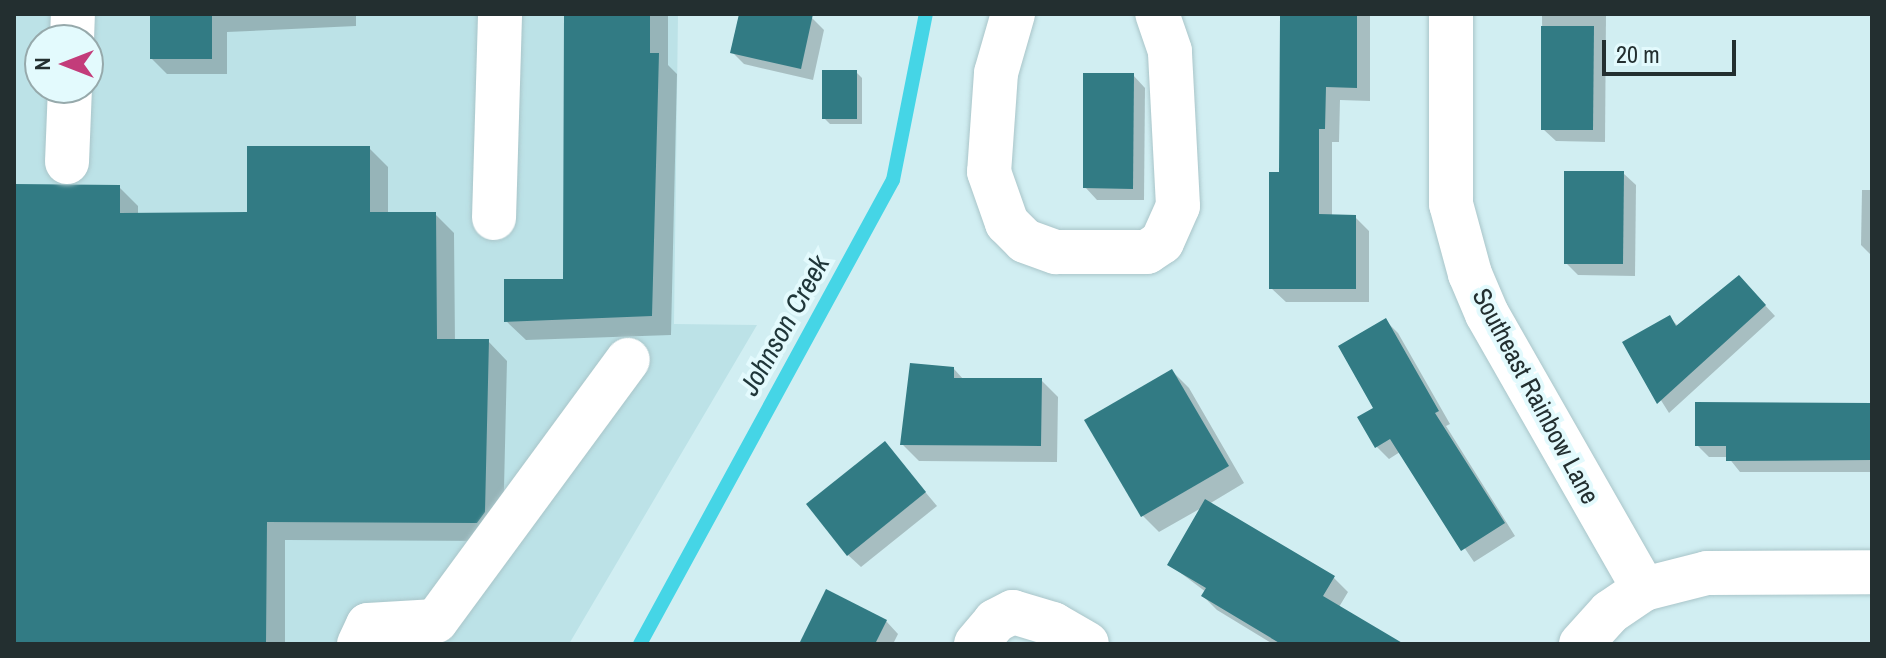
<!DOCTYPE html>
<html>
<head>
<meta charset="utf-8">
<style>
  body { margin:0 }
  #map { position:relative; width:1886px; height:658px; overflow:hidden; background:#d1eef2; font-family:"Archivo Narrow",sans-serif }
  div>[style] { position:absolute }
  .built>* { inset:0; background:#bce2e7 }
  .shadow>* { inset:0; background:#0003 }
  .stream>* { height:14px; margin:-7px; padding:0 7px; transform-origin:7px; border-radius:7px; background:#45d5e6 }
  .building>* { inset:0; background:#327b84 }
  .roads { filter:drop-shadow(0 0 2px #a9c5c9) drop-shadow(0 0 2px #a9c5c9) }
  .minor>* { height:44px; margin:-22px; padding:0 22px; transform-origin:22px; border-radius:22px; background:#fff }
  span { translate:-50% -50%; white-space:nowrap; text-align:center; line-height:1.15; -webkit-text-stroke:8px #e3fafd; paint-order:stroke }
  .street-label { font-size:26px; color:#232f30 }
  .water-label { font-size:28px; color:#1f3639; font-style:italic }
  .frame { position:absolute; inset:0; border:16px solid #232f30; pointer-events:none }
  .north { position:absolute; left:24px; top:24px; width:80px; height:80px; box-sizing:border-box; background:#e3fafd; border:2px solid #96a9ab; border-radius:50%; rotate:270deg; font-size:22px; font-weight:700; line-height:32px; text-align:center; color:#232f30 }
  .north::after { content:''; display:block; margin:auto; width:28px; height:36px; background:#c33c7a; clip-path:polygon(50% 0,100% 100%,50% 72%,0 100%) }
  .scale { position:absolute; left:1602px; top:40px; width:134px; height:36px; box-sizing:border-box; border:4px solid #232f30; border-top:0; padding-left:10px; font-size:24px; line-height:28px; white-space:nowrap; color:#232f30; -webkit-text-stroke:6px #e3fafd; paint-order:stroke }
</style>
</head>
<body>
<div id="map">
  <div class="built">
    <div style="clip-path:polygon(evenodd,14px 14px,678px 14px,674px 324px,757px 325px,569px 644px,14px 644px,14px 14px,40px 40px,88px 40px,88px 88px,40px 88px,40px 40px)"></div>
  </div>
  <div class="shadow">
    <div style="clip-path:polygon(152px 14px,356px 14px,356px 26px,227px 32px,227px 74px,167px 74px,152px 59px)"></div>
    <div style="clip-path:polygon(566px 14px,668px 14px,668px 65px,677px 74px,671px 335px,526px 340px,506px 321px,565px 281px)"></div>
    <div style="clip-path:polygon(741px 14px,812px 18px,824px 30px,813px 80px,744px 64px,732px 52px)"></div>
    <div style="clip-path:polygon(1282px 14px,1370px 14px,1370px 101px,1340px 100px,1339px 142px,1332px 142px,1332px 217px,1355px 217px,1369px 231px,1369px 302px,1286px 302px,1271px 288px,1281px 174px)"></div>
    <div style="clip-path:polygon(1542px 14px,1606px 14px,1605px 142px,1556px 141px,1543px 129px)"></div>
    <div style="clip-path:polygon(856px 72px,862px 78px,862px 124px,830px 124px,824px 118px)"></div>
    <div style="clip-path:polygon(1133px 75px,1145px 88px,1144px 200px,1097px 200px,1085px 187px)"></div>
    <div style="clip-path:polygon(369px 148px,388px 167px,388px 214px,435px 214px,454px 233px,455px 341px,488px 341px,507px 361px,503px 532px,497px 541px,285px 540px,285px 644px,14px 644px,14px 186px,119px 187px,138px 206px,138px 215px,249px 214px)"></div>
    <div style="clip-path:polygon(1623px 173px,1636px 185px,1635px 276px,1578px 275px,1566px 263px)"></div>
    <div style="clip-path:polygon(1862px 190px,1872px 190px,1872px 256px,1861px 245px)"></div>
    <div style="clip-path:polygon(1749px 288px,1775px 316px,1669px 413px,1625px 343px,1669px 317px,1678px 326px)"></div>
    <div style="clip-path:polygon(1386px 321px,1398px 333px,1450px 424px,1446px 426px,1515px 536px,1474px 562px,1400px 452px,1389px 459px,1376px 446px)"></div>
    <div style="clip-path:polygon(954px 369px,964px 380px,1041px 380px,1058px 397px,1057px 462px,919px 461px,903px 445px)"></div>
    <div style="clip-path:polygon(1172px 371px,1189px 388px,1244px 483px,1209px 504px,1334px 578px,1348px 592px,1339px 607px,1400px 644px,1273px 644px,1217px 610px,1203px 596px,1206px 592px,1170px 565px,1203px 507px,1159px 532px,1143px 516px)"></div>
    <div style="clip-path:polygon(1872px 405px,1872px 472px,1740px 472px,1728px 457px,1709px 457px,1697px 445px)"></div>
    <div style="clip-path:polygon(885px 444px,937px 506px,861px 567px,848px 555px)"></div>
    <div style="clip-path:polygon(886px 621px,898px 634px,893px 644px,801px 644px)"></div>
  </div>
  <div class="stream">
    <div style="left:640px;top:644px;width:528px;rotate:-61.4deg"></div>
    <div style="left:893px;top:180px;width:169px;rotate:-78.8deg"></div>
  </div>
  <div class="building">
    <div style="clip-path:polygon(150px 14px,212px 14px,212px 59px,150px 59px)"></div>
    <div style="clip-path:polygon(564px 14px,650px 14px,650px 53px,659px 53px,652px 316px,504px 322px,504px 279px,563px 279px)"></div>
    <div style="clip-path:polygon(739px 14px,813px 14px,801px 69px,730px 53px)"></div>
    <div style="clip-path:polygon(1280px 15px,1357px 16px,1357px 88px,1326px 87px,1325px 129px,1319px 129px,1319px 214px,1356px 215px,1356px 289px,1269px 289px,1269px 172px,1279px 172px)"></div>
    <div style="clip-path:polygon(1541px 26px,1594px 26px,1593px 130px,1541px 130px)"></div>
    <div style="clip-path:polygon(822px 70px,857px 70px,857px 119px,822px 119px)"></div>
    <div style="clip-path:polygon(1083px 73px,1134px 73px,1133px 189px,1083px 188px)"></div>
    <div style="clip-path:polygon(247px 146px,370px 146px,370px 212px,436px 212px,437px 339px,489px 339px,485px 512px,477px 523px,267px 522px,266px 644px,14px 644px,14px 184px,120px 185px,120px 213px,247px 212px)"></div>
    <div style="clip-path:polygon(1564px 171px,1624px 171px,1623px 264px,1564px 264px)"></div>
    <div style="clip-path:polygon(1739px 275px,1766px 305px,1657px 404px,1622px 342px,1670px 315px,1676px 326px)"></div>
    <div style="clip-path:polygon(1386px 318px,1439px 411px,1435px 413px,1505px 523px,1461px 551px,1390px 439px,1375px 448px,1357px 417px,1373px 408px,1338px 346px)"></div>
    <div style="clip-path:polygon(910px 363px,954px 367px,954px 378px,1042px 378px,1041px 446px,900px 445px)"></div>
    <div style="clip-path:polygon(1172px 369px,1229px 466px,1141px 517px,1084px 420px)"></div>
    <div style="clip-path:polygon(1695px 402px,1872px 403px,1872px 460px,1726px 461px,1726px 446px,1695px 446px)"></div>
    <div style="clip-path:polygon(885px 441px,926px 492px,847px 556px,806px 504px)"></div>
    <div style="clip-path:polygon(1205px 499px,1335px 576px,1323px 596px,1404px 644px,1281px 644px,1201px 596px,1206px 588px,1167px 565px)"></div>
    <div style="clip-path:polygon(826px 589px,887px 620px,875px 644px,799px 644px)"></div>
  </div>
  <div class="roads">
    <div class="minor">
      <div style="left:1013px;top:14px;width:61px;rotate:106.1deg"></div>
      <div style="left:996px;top:73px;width:99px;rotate:94deg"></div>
      <div style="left:989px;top:172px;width:54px;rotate:70.6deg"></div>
      <div style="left:1007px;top:223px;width:25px;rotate:45deg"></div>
      <div style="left:1025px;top:241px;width:33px;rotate:20deg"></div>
      <div style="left:1056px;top:252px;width:91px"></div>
      <div style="left:1147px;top:252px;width:18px;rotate:-34deg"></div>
      <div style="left:1162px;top:242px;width:39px;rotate:-66deg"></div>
      <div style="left:1178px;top:206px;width:155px;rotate:-93deg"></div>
      <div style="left:1170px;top:51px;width:39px;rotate:-109deg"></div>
      <div style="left:1451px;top:14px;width:190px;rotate:90deg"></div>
      <div style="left:1451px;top:204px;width:73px;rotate:74.8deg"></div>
      <div style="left:1470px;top:274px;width:43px;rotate:67deg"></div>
      <div style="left:1487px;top:314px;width:317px;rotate:60.3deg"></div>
      <div style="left:72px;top:40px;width:26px;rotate:-88deg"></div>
      <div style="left:67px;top:162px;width:74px;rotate:-87.7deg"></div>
      <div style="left:494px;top:218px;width:204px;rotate:-88.3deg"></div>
      <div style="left:359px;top:644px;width:21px;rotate:-65deg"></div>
      <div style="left:368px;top:625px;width:68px;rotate:-3.4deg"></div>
      <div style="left:436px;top:621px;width:324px;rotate:-53.7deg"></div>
      <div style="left:976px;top:644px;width:30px;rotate:-50deg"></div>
      <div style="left:995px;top:621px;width:20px;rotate:-27deg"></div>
      <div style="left:1013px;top:612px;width:42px;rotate:16.7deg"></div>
      <div style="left:1053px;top:624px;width:39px;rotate:30deg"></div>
      <div style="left:1581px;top:644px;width:43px;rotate:-47.8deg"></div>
      <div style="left:1610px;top:612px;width:41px;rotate:-34.1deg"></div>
      <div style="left:1644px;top:589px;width:65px;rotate:-14.3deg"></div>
      <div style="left:1707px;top:573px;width:165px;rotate:-0.3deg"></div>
    </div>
  </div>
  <div class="street-label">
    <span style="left:1536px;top:396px;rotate:62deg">Southeast Rainbow Lane</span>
  </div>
  <div class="water-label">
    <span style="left:784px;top:325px;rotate:-61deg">Johnson Creek</span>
  </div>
  <div class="frame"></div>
  <div class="north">N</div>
  <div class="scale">20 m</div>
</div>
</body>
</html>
